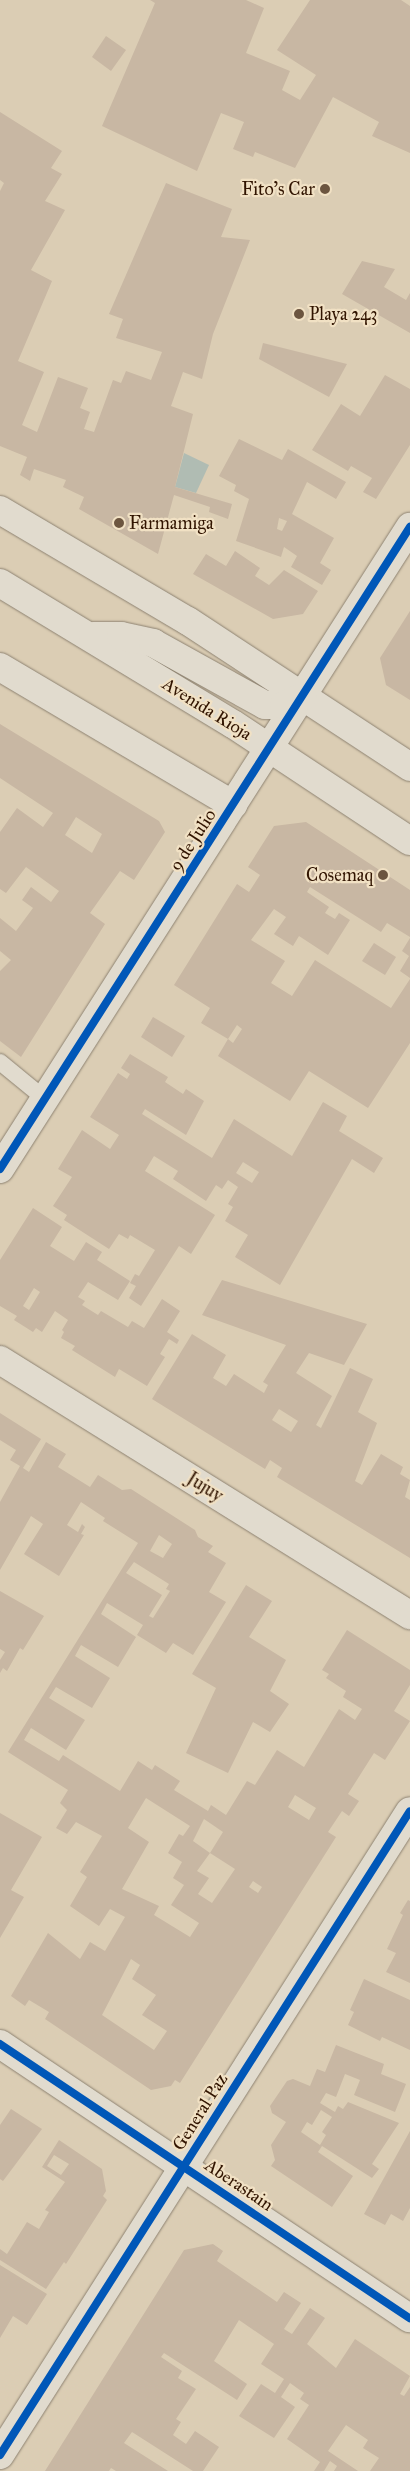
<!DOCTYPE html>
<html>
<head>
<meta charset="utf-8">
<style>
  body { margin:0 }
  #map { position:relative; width:410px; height:2471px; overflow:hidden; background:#dbcdb4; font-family:"IM FELL Great Primer",serif }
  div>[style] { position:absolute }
  .water>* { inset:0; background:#b0bcb3 }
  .building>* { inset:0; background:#c8b7a3 }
  .roads { filter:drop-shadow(0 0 1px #8d8271) drop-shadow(0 0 1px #8d8271) }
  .lane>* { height:16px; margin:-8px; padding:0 8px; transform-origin:8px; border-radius:8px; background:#e1dbce }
  .street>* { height:28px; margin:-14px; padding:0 14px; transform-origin:14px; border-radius:14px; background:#e1dbce }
  .secondary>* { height:28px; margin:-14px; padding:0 14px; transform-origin:14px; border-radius:14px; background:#e1dbce }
  .cycleway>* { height:8px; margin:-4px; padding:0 4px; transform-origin:4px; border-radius:4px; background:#0057b8 }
  .dots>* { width:14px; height:14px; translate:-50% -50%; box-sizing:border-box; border:2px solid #f1e1c4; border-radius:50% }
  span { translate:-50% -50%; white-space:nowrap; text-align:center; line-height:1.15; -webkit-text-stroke:4.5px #f1e1c4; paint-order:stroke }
  .poi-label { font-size:18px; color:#311400 }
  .right { translate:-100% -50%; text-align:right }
  .left { translate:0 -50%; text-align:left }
  .street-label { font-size:18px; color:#311400 }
</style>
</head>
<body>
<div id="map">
  <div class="water">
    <div style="clip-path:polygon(184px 453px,209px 465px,196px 493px,175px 487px)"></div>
  </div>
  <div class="building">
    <div style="clip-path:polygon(150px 0,246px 0,264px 8px,246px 53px,290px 71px,282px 90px,300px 100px,316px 75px,277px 50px,310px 0,401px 0,410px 6px,410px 153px,372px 136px,379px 122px,333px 97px,295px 168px,255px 152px,253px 157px,233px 149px,244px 122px,221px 113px,197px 171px,102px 126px,155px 3px)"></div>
    <div style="clip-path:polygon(106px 36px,126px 50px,111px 71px,92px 57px)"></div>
    <div style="clip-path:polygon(0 112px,62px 151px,51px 168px,62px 174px,45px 201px,65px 210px,31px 270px,52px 281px,18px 361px,44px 372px,22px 425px,37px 432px,58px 377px,88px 388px,80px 408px,90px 412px,84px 429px,94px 432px,113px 380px,121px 383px,126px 371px,151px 380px,162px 352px,116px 338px,123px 319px,109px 314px,166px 183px,232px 209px,221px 237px,250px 240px,213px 334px,202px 379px,183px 372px,171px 406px,193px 414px,175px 487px,232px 504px,228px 519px,209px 512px,210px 507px,174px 495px,158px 554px,79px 509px,84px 497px,63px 487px,66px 480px,34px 469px,30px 481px,20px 475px,27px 457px,0 446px,0 191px,4px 183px,0 180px)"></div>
    <div style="clip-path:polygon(362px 261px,395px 269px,384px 287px,406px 300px,410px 293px,410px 333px,342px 294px)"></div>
    <div style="clip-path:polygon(263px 343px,347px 364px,329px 397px,259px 359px)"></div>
    <div style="clip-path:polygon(385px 375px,410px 389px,410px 445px,376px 499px,363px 492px,372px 478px,351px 466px,348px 471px,312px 450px,341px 404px,360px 416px)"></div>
    <div style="clip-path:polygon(evenodd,239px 439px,282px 460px,288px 449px,346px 482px,336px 499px,307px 482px,292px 514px,334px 538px,320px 563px,331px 570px,322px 585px,291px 567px,297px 556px,284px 547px,281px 557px,236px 541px,249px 499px,234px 491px,236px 485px,219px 476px,239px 439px,279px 518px,287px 521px,282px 531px,277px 529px,279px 518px)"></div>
    <div style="clip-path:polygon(235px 551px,260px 568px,255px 576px,269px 585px,284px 570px,318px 591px,303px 614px,273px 619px,193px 574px,206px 554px,226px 566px)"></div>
    <div style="clip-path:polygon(410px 611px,410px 700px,386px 685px,380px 658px)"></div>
    <div style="clip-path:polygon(evenodd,0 724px,159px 821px,165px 832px,134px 880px,120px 871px,90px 913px,105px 924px,21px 1057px,0 1041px,0 971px,11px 960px,0 951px,0 918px,16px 931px,33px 908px,22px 900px,31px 887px,51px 902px,59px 891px,26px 867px,6px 893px,0 889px,0 832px,17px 808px,43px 827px,53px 813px,0 778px,0 724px,76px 817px,102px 834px,92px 853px,65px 835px,76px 817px)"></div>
    <div style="clip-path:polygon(evenodd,306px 822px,410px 890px,410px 937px,387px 923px,381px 932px,310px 887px,307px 892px,329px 907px,325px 913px,335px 919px,339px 913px,350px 920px,328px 955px,299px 936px,293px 946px,274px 934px,286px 917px,274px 909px,251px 940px,285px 961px,271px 983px,292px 996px,315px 960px,391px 1008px,410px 979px,410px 1043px,368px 1108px,309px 1071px,290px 1101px,218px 1056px,228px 1039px,201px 1023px,210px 1008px,174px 985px,237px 884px,249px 892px,260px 875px,248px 867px,274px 826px,306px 822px,237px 1025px,242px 1029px,233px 1043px,228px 1039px,237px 1025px)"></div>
    <div style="clip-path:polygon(410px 938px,410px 978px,400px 971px,409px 956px,402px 951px)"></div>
    <div style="clip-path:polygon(374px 943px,396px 957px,385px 975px,362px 961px)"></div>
    <div style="clip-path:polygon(153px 1017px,185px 1036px,172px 1057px,141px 1037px)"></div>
    <div style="clip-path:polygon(evenodd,130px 1054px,168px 1077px,165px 1082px,183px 1094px,186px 1089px,204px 1101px,186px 1135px,145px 1109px,142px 1114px,212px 1158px,234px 1119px,292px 1156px,323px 1102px,347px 1116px,339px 1131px,383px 1158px,374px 1173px,352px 1159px,280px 1285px,235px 1257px,248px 1235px,225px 1221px,233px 1207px,228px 1204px,238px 1187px,228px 1180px,222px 1189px,216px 1185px,206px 1201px,173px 1179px,178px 1171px,154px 1156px,145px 1171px,215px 1215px,191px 1254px,179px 1246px,141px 1306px,129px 1298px,136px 1286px,130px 1283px,135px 1274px,139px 1276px,155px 1250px,130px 1235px,128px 1239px,119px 1234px,109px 1249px,64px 1220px,67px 1215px,53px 1206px,72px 1177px,58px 1169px,82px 1130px,110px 1149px,119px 1135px,90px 1117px,118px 1073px,127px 1079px,130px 1074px,121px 1068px,130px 1054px,243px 1162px,259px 1172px,252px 1183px,236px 1173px,243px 1162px)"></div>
    <div style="clip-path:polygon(evenodd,33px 1208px,62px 1227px,50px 1246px,74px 1261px,86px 1242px,102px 1252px,97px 1260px,130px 1281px,118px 1300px,88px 1282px,78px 1297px,85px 1301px,82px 1305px,98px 1315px,101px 1311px,128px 1327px,132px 1321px,144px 1328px,162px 1299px,180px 1311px,167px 1332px,179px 1340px,177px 1344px,169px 1339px,160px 1354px,165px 1357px,147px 1386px,119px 1369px,115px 1377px,72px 1350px,75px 1346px,61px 1338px,64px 1332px,62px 1330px,68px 1320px,55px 1311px,42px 1332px,36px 1328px,33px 1332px,14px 1320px,17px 1316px,0 1306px,0 1260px,33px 1208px,34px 1288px,40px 1292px,29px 1310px,23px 1306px,34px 1288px)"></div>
    <div style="clip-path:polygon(evenodd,222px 1280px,367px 1324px,344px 1365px,309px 1353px,296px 1373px,332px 1396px,316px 1425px,321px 1428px,350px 1368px,373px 1379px,358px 1412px,377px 1423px,355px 1481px,362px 1485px,381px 1454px,403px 1467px,400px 1474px,410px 1480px,405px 1497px,410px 1500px,410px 1558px,277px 1477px,282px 1468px,270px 1460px,265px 1469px,152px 1399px,192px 1334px,226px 1355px,213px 1378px,226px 1386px,234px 1374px,264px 1393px,268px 1385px,263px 1382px,286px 1345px,202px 1315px,222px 1280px,279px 1409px,298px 1421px,291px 1432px,272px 1420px,279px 1409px)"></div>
    <div style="clip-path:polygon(evenodd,0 1413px,41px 1439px,23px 1468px,29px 1472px,46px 1442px,66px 1454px,58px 1467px,90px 1487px,98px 1475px,122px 1490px,131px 1489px,195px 1530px,198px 1537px,213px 1546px,208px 1552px,226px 1563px,209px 1592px,226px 1602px,193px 1655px,173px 1643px,166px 1653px,137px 1635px,143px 1625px,107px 1603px,101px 1614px,136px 1637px,118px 1667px,81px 1645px,75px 1656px,110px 1678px,92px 1708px,56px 1687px,49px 1698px,85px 1720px,66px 1750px,31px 1728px,24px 1740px,59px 1761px,63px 1755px,120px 1791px,138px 1761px,152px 1770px,155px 1765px,180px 1781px,174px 1790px,208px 1811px,211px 1805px,226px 1815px,247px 1781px,255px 1785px,277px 1750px,304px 1767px,339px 1709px,355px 1720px,362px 1709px,343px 1697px,346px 1691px,326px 1678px,329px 1674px,322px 1670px,347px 1630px,410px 1670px,410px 1685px,394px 1711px,410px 1721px,385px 1760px,374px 1753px,348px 1794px,359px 1801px,349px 1816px,342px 1811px,328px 1832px,336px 1837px,180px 2083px,175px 2080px,171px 2086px,151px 2090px,45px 2019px,49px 2012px,29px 2000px,25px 2006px,11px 1996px,48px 1933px,80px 1959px,90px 1942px,105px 1951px,125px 1917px,110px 1909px,99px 1926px,70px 1906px,87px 1877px,80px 1872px,102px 1836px,76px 1822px,67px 1834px,56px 1828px,67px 1810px,60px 1803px,68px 1790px,8px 1752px,138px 1543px,103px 1521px,105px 1518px,81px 1502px,67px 1525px,78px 1532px,82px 1524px,85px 1527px,81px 1534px,84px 1535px,59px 1576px,24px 1554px,43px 1524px,31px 1516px,0 1570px,0 1502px,20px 1466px,10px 1460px,16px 1450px,0 1440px,0 1413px,159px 1535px,172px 1544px,163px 1558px,150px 1551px,159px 1535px,0 1413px,134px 1562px,169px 1584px,166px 1589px,170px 1591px,153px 1618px,149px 1616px,162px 1595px,126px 1573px,134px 1562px,0 1413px,295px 1795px,316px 1808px,309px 1820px,288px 1807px,295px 1795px,0 1413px,146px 1798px,190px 1826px,183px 1836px,179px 1834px,168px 1853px,182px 1862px,173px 1878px,184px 1885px,171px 1905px,199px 1923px,190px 1937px,154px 1915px,159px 1906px,122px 1889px,149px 1842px,128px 1828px,146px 1798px,0 1413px,204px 1819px,223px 1832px,210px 1853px,235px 1869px,212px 1903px,198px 1894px,209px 1878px,197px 1871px,210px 1853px,193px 1841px,204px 1819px,0 1413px,253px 1881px,262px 1887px,258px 1893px,249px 1887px,253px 1881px,0 1413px,131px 1959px,140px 1965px,132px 1979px,156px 1995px,142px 2015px,167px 2031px,154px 2050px,102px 2015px,131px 1959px)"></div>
    <div style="clip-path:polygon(246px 1585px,272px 1601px,249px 1637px,286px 1660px,270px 1691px,289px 1704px,270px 1732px,253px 1722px,228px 1773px,186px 1753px,216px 1688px,192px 1674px)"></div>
    <div style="clip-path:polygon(0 1591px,44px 1616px,23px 1650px,20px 1648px,7px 1671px,3px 1668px,0 1673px,0 1660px,5px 1652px,0 1649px)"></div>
    <div style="clip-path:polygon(0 1813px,42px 1837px,11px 1890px,24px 1897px,0 1938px)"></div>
    <div style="clip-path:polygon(408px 1900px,410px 1901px,410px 1983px,386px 1972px,396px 1953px,387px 1949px,403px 1915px,400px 1913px)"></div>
    <div style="clip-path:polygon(364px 1979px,410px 2000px,410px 2050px,382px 2037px,380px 2041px,348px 2025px,354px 2012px,350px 2010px)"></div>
    <div style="clip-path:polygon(evenodd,336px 2045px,384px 2064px,381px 2074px,406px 2084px,395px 2112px,354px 2095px,360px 2080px,345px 2074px,336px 2097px,326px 2093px,320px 2103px,335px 2112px,338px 2106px,343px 2109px,348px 2102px,399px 2123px,372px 2164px,379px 2169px,372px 2178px,322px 2146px,318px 2152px,353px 2176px,332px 2207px,271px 2166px,275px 2160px,271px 2145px,286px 2122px,272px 2113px,270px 2106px,287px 2081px,293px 2079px,310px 2086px,317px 2069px,325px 2072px,336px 2045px,321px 2110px,332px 2117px,322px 2132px,326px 2135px,320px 2145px,301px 2132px,307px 2122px,312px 2125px,321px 2110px)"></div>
    <div style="clip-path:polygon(11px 2109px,42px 2129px,3px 2181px,0 2179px,0 2125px)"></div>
    <div style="clip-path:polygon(410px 2131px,410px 2208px,403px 2221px,391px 2214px,385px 2225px,364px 2214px)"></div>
    <div style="clip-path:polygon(evenodd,59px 2140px,102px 2169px,106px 2191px,103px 2196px,107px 2200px,66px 2264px,64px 2262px,46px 2289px,0 2260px,0 2249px,7px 2254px,27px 2222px,39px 2229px,49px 2212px,45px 2210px,65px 2182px,42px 2167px,59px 2140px,54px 2155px,69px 2164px,61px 2175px,47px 2166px,54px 2155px)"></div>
    <div style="clip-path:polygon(213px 2244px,223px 2251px,217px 2261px,277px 2302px,284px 2292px,301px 2303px,284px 2329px,292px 2334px,310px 2308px,325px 2318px,307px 2344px,336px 2368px,355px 2339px,410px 2376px,400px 2394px,404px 2396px,410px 2387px,410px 2471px,370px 2471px,379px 2458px,363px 2448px,368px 2440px,346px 2425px,328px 2451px,358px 2471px,334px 2471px,337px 2466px,330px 2461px,324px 2471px,314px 2471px,320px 2462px,287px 2439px,309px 2405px,300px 2399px,304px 2393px,290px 2383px,281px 2397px,295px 2407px,274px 2438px,239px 2416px,261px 2384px,275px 2393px,284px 2379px,261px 2364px,274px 2344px,239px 2320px,214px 2361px,247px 2384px,237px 2400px,164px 2353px,161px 2357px,182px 2371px,178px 2378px,196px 2389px,176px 2419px,181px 2422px,173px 2435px,186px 2444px,195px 2431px,219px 2447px,203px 2471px,193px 2471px,132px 2432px,124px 2443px,168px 2471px,116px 2471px,111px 2468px,109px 2471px,45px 2471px,184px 2250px)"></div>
    <div style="clip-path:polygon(0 2265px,47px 2294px,27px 2325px,13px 2316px,0 2338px)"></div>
  </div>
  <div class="roads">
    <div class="lane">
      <div style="left:0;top:1062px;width:58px;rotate:39.4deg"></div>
    </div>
    <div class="street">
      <div style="left:0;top:667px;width:271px;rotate:30.6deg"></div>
      <div style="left:0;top:1169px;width:762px;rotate:-57.44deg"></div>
      <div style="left:0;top:1360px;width:483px;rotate:31.9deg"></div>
      <div style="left:0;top:2044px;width:493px;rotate:33.8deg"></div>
      <div style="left:0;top:2455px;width:763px;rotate:-57.52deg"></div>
    </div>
    <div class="secondary">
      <div style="left:0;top:510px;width:218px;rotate:30.6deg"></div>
      <div style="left:188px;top:621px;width:266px;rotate:33.3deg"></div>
      <div style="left:0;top:583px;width:272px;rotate:31.2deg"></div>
      <div style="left:233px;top:724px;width:212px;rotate:33.5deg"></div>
      <div style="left:93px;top:636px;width:28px"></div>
      <div style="left:121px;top:636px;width:33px;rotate:12deg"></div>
      <div style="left:153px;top:643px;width:128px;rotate:29deg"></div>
      <div style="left:265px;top:705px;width:19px"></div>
      <div style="left:284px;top:705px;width:20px;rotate:-24deg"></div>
    </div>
  </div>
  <div class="cycleway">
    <div style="left:0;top:1169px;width:762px;rotate:-57.44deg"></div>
    <div style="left:0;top:2044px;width:493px;rotate:33.8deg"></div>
    <div style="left:0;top:2455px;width:763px;rotate:-57.52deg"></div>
  </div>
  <div class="dots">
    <div style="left:325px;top:189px;background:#6c553f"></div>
    <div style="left:299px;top:314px;background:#6c553f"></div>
    <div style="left:119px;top:523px;background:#6c553f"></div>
    <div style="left:383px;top:875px;background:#6c553f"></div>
  </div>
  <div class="poi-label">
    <span class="right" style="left:315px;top:189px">Fito's Car</span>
    <span class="left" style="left:309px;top:314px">Playa 243</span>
    <span class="left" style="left:129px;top:523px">Farmamiga</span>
    <span class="right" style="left:373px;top:875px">Cosemaq</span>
  </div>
  <div class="street-label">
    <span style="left:207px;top:709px;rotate:32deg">Avenida Rioja</span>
    <span style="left:193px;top:840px;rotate:-57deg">9 de Julio</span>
    <span style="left:205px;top:1487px;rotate:32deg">Jujuy</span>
    <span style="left:200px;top:2112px;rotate:-58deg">General Paz</span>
    <span style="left:239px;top:2185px;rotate:34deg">Aberastain</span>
  </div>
</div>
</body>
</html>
